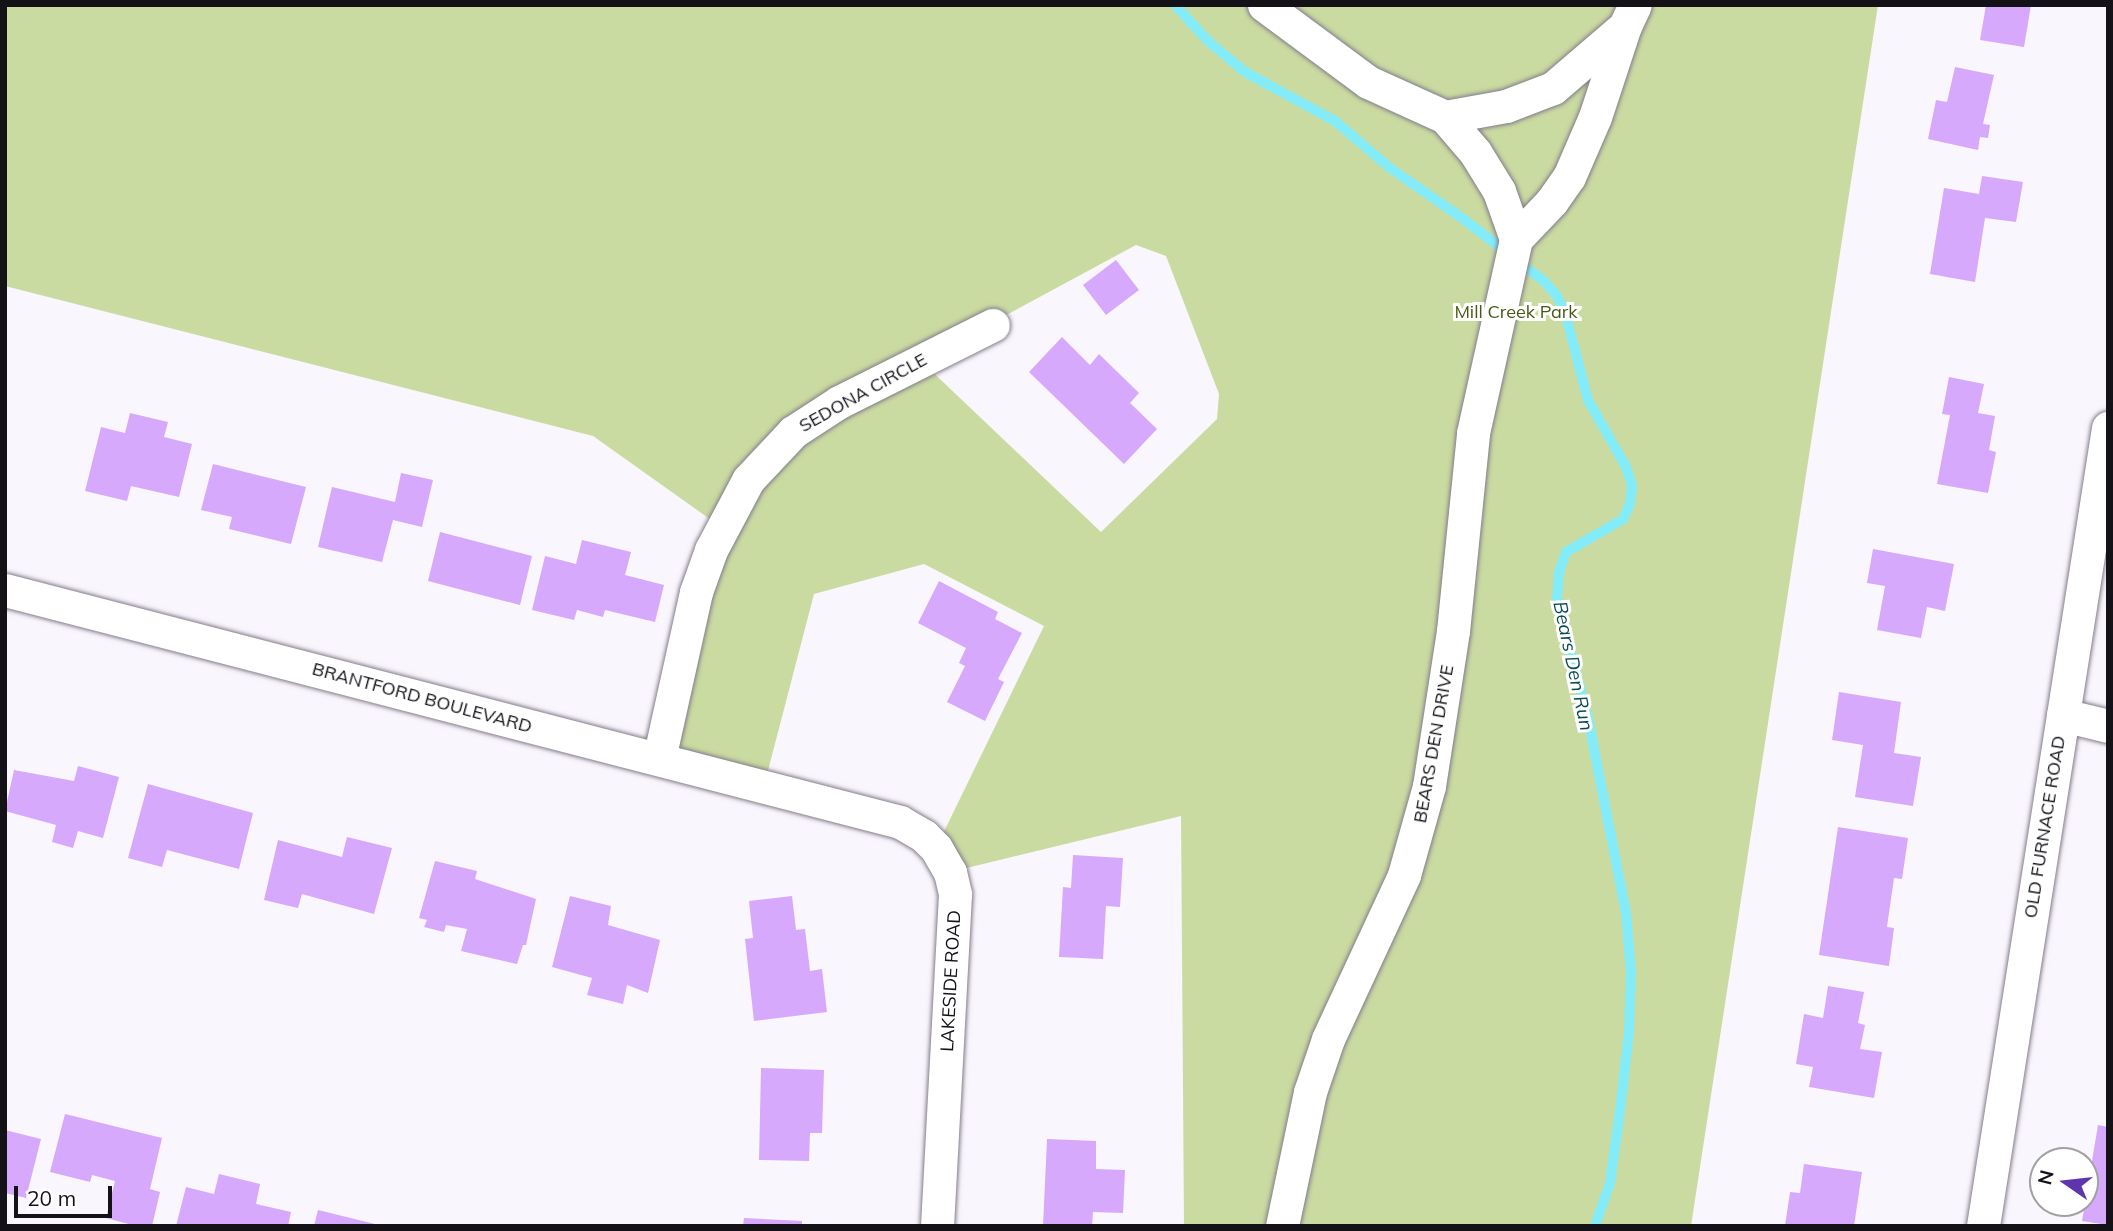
<!DOCTYPE html>
<html>
<head>
<meta charset="utf-8">
<style>
  body { margin:0 }
  #map { position:relative; width:2113px; height:1231px; overflow:hidden; background:#faf6fd; font-family:Mulish,sans-serif }
  div>[style] { position:absolute }
  .green>* { inset:0; background:#cadba1 }
  .stream>* { height:10px; margin:-5px; padding:0 5px; transform-origin:5px; border-radius:5px; background:#84ecf9 }
  .building>* { inset:0; background:#d6a9fc }
  .roads { filter:drop-shadow(0 0 2px #847d8b) drop-shadow(0 0 2px #847d8b) }
  .minor>* { height:33px; margin:-16.5px; padding:0 16.5px; transform-origin:16.5px; border-radius:16.5px; background:#fff }
  span { translate:-50% -50%; white-space:nowrap; text-align:center; line-height:1.15; -webkit-text-stroke:6px #fff; paint-order:stroke }
  .park-label { font-size:18px; color:#495815 }
  .street-label { font-size:18px; color:#141117 }
  .water-label { font-size:19px; color:#0b4c52; font-style:italic }
  .frame { position:absolute; inset:0; border:7px solid #141117; pointer-events:none }
  .north { position:absolute; left:2029px; top:1147px; width:70px; height:70px; box-sizing:border-box; background:#fff; border:2px solid #a1a0a2; border-radius:50%; rotate:284deg; font-size:19px; font-weight:700; line-height:28px; text-align:center; color:#141117 }
  .north::after { content:''; display:block; margin:auto; width:24px; height:32px; background:#5e35ad; clip-path:polygon(50% 0,100% 100%,50% 72%,0 100%) }
  .scale { position:absolute; left:14px; top:1186px; width:98px; height:32px; box-sizing:border-box; border:4px solid #141117; border-top:0; padding-left:9px; font-size:21px; line-height:24px; white-space:nowrap; color:#141117; -webkit-text-stroke:5px #fff; paint-order:stroke }
</style>
</head>
<body>
<div id="map">
  <div class="green">
    <div style="clip-path:polygon(evenodd,5px 5px,1878px 5px,1691px 1226px,1184px 1226px,1181px 816px,950px 872px,936px 848px,1044px 626px,924px 564px,814px 594px,764px 786px,659px 759px,721px 527px,593px 436px,5px 286px,5px 5px,1136px 245px,1166px 256px,1219px 394px,1217px 419px,1101px 532px,921px 361px,1136px 245px)"></div>
  </div>
  <div class="stream">
    <div style="left:1175px;top:5px;width:49px;rotate:47.5deg"></div>
    <div style="left:1208px;top:41px;width:48px;rotate:40deg"></div>
    <div style="left:1245px;top:72px;width:102px;rotate:28.6deg"></div>
    <div style="left:1335px;top:121px;width:72px;rotate:40.5deg"></div>
    <div style="left:1390px;top:168px;width:88px;rotate:34.8deg"></div>
    <div style="left:1462px;top:218px;width:103px;rotate:37.5deg"></div>
    <div style="left:1544px;top:281px;width:20px;rotate:49deg"></div>
    <div style="left:1557px;top:296px;width:22px;rotate:66deg"></div>
    <div style="left:1566px;top:316px;width:87px;rotate:75.3deg"></div>
    <div style="left:1588px;top:400px;width:77px;rotate:60.4deg"></div>
    <div style="left:1626px;top:467px;width:19px;rotate:72deg"></div>
    <div style="left:1632px;top:485px;width:19px;rotate:96deg"></div>
    <div style="left:1630px;top:504px;width:17px;rotate:115deg"></div>
    <div style="left:1623px;top:519px;width:66px;rotate:149.9deg"></div>
    <div style="left:1566px;top:552px;width:21px;rotate:109deg"></div>
    <div style="left:1559px;top:572px;width:28px;rotate:94deg"></div>
    <div style="left:1557px;top:600px;width:122px;rotate:75.3deg"></div>
    <div style="left:1588px;top:718px;width:120px;rotate:79deg"></div>
    <div style="left:1611px;top:836px;width:78px;rotate:79deg"></div>
    <div style="left:1626px;top:913px;width:58px;rotate:85.1deg"></div>
    <div style="left:1631px;top:971px;width:61px;rotate:91.9deg"></div>
    <div style="left:1629px;top:1032px;width:79px;rotate:96.6deg"></div>
    <div style="left:1620px;top:1110px;width:74px;rotate:97.8deg"></div>
    <div style="left:1610px;top:1183px;width:46px;rotate:109.2deg"></div>
  </div>
  <div class="building">
    <div style="clip-path:polygon(1986px 5px,2031px 5px,2024px 47px,1980px 40px)"></div>
    <div style="clip-path:polygon(1955px 67px,1994px 75px,1983px 124px,1990px 125px,1988px 138px,1980px 137px,1978px 150px,1928px 139px,1936px 100px,1947px 102px)"></div>
    <div style="clip-path:polygon(1982px 176px,2023px 182px,2016px 222px,1985px 218px,1975px 282px,1930px 274px,1944px 188px,1979px 194px)"></div>
    <div style="clip-path:polygon(1116px 260px,1139px 290px,1106px 315px,1083px 285px)"></div>
    <div style="clip-path:polygon(1062px 337px,1090px 365px,1099px 354px,1139px 393px,1130px 403px,1157px 429px,1124px 464px,1029px 372px)"></div>
    <div style="clip-path:polygon(1949px 377px,1984px 384px,1978px 413px,1995px 416px,1989px 450px,1996px 452px,1988px 493px,1937px 484px,1950px 415px,1942px 414px)"></div>
    <div style="clip-path:polygon(130px 413px,168px 422px,164px 437px,192px 444px,179px 497px,131px 486px,127px 501px,85px 491px,101px 427px,125px 433px)"></div>
    <div style="clip-path:polygon(213px 464px,306px 487px,291px 544px,229px 529px,232px 517px,201px 510px)"></div>
    <div style="clip-path:polygon(401px 473px,433px 480px,422px 527px,393px 520px,382px 562px,318px 547px,332px 487px,395px 502px)"></div>
    <div style="clip-path:polygon(440px 532px,532px 556px,520px 605px,428px 581px)"></div>
    <div style="clip-path:polygon(582px 540px,631px 552px,625px 575px,664px 585px,655px 622px,605px 610px,603px 617px,577px 610px,574px 620px,532px 610px,545px 556px,576px 564px)"></div>
    <div style="clip-path:polygon(1873px 549px,1954px 564px,1945px 611px,1927px 607px,1921px 638px,1877px 630px,1885px 586px,1867px 583px)"></div>
    <div style="clip-path:polygon(939px 581px,998px 612px,995px 619px,1022px 633px,998px 679px,1004px 682px,985px 721px,947px 702px,965px 666px,959px 663px,966px 648px,918px 623px)"></div>
    <div style="clip-path:polygon(1839px 692px,1901px 702px,1894px 753px,1921px 757px,1913px 806px,1855px 797px,1863px 745px,1832px 740px)"></div>
    <div style="clip-path:polygon(78px 766px,119px 777px,103px 838px,78px 831px,73px 848px,52px 842px,56px 825px,5px 811px,14px 770px,74px 781px)"></div>
    <div style="clip-path:polygon(148px 784px,253px 813px,239px 869px,167px 850px,162px 867px,128px 858px)"></div>
    <div style="clip-path:polygon(1838px 827px,1908px 838px,1902px 879px,1894px 878px,1887px 927px,1894px 928px,1889px 966px,1819px 955px)"></div>
    <div style="clip-path:polygon(347px 837px,392px 848px,374px 914px,302px 894px,298px 908px,264px 900px,278px 840px,342px 857px)"></div>
    <div style="clip-path:polygon(1073px 855px,1123px 858px,1120px 907px,1106px 906px,1103px 959px,1059px 957px,1063px 887px,1071px 888px)"></div>
    <div style="clip-path:polygon(435px 861px,477px 871px,475px 879px,536px 899px,526px 945px,523px 945px,517px 964px,461px 951px,467px 929px,446px 925px,444px 932px,424px 927px,427px 920px,419px 918px)"></div>
    <div style="clip-path:polygon(570px 896px,611px 906px,608px 925px,660px 940px,648px 993px,627px 985px,623px 1004px,587px 995px,592px 978px,552px 967px)"></div>
    <div style="clip-path:polygon(792px 896px,796px 930px,805px 929px,810px 971px,822px 969px,827px 1012px,754px 1021px,745px 939px,753px 938px,749px 901px)"></div>
    <div style="clip-path:polygon(1828px 986px,1864px 992px,1858px 1023px,1865px 1025px,1860px 1049px,1882px 1052px,1874px 1098px,1809px 1087px,1813px 1067px,1796px 1064px,1804px 1014px,1823px 1018px)"></div>
    <div style="clip-path:polygon(761px 1068px,824px 1070px,822px 1133px,810px 1133px,809px 1161px,759px 1160px)"></div>
    <div style="clip-path:polygon(65px 1114px,162px 1138px,150px 1189px,160px 1192px,152px 1226px,136px 1226px,106px 1218px,115px 1181px,92px 1175px,90px 1182px,50px 1172px)"></div>
    <div style="clip-path:polygon(2098px 1125px,2108px 1127px,2108px 1225px,2082px 1221px)"></div>
    <div style="clip-path:polygon(5px 1130px,41px 1139px,26px 1198px,5px 1193px)"></div>
    <div style="clip-path:polygon(1047px 1139px,1096px 1141px,1096px 1169px,1125px 1170px,1123px 1213px,1093px 1212px,1092px 1226px,1043px 1226px)"></div>
    <div style="clip-path:polygon(1804px 1164px,1862px 1172px,1854px 1226px,1785px 1226px,1790px 1192px,1800px 1193px)"></div>
    <div style="clip-path:polygon(219px 1174px,260px 1184px,256px 1204px,291px 1212px,288px 1226px,176px 1226px,186px 1187px,214px 1194px)"></div>
    <div style="clip-path:polygon(318px 1210px,379px 1225px,379px 1226px,314px 1226px)"></div>
    <div style="clip-path:polygon(744px 1218px,802px 1221px,802px 1226px,743px 1226px)"></div>
  </div>
  <div class="roads">
    <div class="minor">
      <div style="left:1264px;top:5px;width:129px;rotate:36.5deg"></div>
      <div style="left:1368px;top:82px;width:85px;rotate:24.4deg"></div>
      <div style="left:1445px;top:117px;width:46px;rotate:49.4deg"></div>
      <div style="left:1475px;top:152px;width:46px;rotate:58.4deg"></div>
      <div style="left:1499px;top:191px;width:51px;rotate:70.5deg"></div>
      <div style="left:1445px;top:117px;width:62px;rotate:-10.2deg"></div>
      <div style="left:1506px;top:106px;width:50px;rotate:-21deg"></div>
      <div style="left:1553px;top:88px;width:92px;rotate:-40.6deg"></div>
      <div style="left:5px;top:590px;width:925px;rotate:14.53deg"></div>
      <div style="left:900px;top:822px;width:28px;rotate:30deg"></div>
      <div style="left:924px;top:836px;width:17px;rotate:45deg"></div>
      <div style="left:936px;top:848px;width:28px;rotate:60deg"></div>
      <div style="left:950px;top:872px;width:23px;rotate:77deg"></div>
      <div style="left:955px;top:894px;width:332px;rotate:93.1deg"></div>
      <div style="left:2063px;top:715px;width:46px;rotate:13.7deg"></div>
      <div style="left:659px;top:759px;width:171px;rotate:-77.5deg"></div>
      <div style="left:696px;top:592px;width:45px;rotate:-70.3deg"></div>
      <div style="left:711px;top:550px;width:79px;rotate:-62.1deg"></div>
      <div style="left:748px;top:480px;width:66px;rotate:-46.8deg"></div>
      <div style="left:793px;top:432px;width:55px;rotate:-33.1deg"></div>
      <div style="left:839px;top:402px;width:172px;rotate:-26.6deg"></div>
      <div style="left:1282px;top:1226px;width:137px;rotate:-78.2deg"></div>
      <div style="left:1310px;top:1092px;width:56px;rotate:-71.2deg"></div>
      <div style="left:1328px;top:1039px;width:181px;rotate:-65.1deg"></div>
      <div style="left:1404px;top:875px;width:92px;rotate:-74.3deg"></div>
      <div style="left:1429px;top:786px;width:157px;rotate:-81.2deg"></div>
      <div style="left:1453px;top:631px;width:199px;rotate:-84.2deg"></div>
      <div style="left:1473px;top:433px;width:199px;rotate:-77.5deg"></div>
      <div style="left:1516px;top:239px;width:52px;rotate:-46.5deg"></div>
      <div style="left:1552px;top:201px;width:29px;rotate:-55deg"></div>
      <div style="left:1569px;top:177px;width:65px;rotate:-66.6deg"></div>
      <div style="left:1595px;top:117px;width:96px;rotate:-71.8deg"></div>
      <div style="left:1625px;top:26px;width:23px;rotate:-65deg"></div>
      <div style="left:1983px;top:1226px;width:808px;rotate:-81.1deg"></div>
    </div>
  </div>
  <div class="park-label">
    <span style="left:1516px;top:312px">Mill Creek Park</span>
  </div>
  <div class="street-label">
    <span style="left:863px;top:393px;rotate:-29deg">SEDONA CIRCLE</span>
    <span style="left:422px;top:698px;rotate:15deg">BRANTFORD BOULEVARD</span>
    <span style="left:1434px;top:744px;rotate:-80deg">BEARS DEN DRIVE</span>
    <span style="left:2045px;top:827px;rotate:-81deg">OLD FURNACE ROAD</span>
    <span style="left:951px;top:981px;rotate:-87deg">LAKESIDE ROAD</span>
  </div>
  <div class="water-label">
    <span style="left:1573px;top:666px;rotate:78deg">Bears Den Run</span>
  </div>
  <div class="frame"></div>
  <div class="north">N</div>
  <div class="scale">20 m</div>
</div>
</body>
</html>
